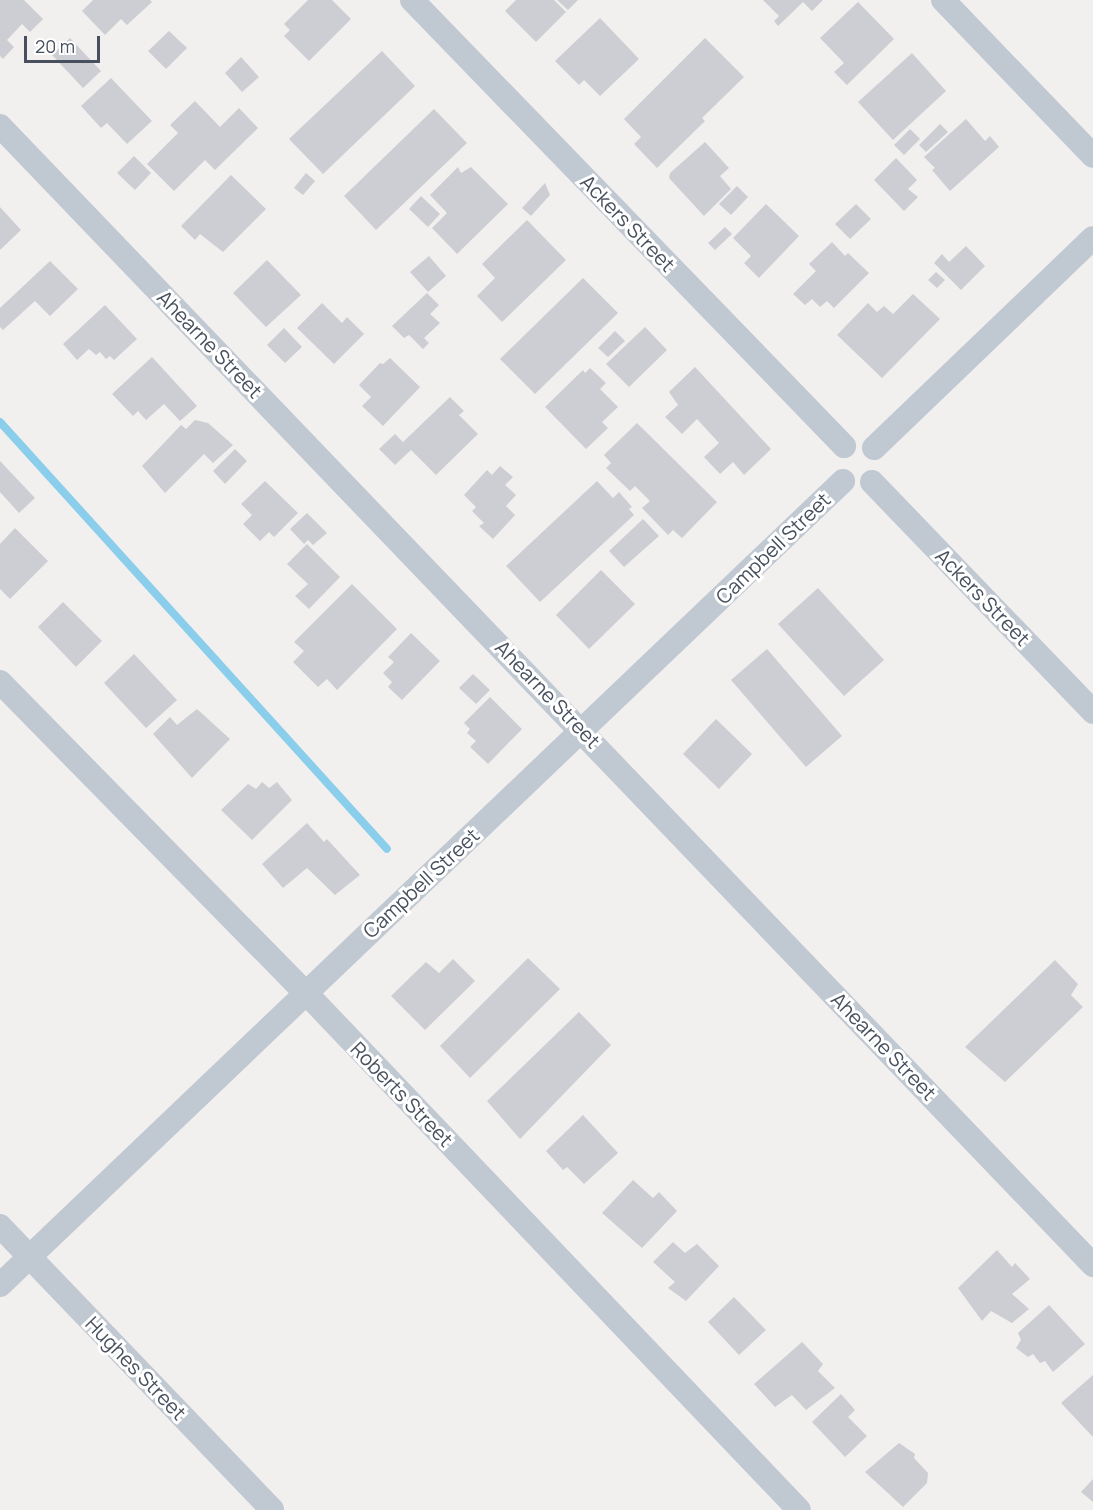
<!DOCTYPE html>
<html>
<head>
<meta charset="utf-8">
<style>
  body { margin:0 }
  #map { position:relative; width:1093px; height:1510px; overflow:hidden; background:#f2efef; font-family:Manrope,sans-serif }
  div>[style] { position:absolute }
  .stream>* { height:8px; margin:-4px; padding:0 4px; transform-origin:4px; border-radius:4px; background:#8bceeb }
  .building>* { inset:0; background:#ccced4 }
  .street>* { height:24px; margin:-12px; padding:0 12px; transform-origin:12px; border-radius:12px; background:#c0c8d1 }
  span { translate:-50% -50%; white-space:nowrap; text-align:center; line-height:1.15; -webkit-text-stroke:6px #fff; paint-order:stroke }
  .street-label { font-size:20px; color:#47505c }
  .scale { position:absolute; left:24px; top:36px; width:76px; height:27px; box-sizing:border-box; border:3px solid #47505c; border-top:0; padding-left:8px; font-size:18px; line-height:21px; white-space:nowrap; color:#47505c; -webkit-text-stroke:4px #fff; paint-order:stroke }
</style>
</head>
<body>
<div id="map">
  <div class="stream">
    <div style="left:0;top:422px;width:576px;rotate:47.81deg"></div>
  </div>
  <div class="building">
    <div style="clip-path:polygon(0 0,24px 0,43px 19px,30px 32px,22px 24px,7px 40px,14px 47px,3px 59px,0 56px)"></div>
    <div style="clip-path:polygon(93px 0,150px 0,152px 2px,127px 25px,121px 19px,105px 35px,82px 11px)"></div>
    <div style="clip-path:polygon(308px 0,332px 0,351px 19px,309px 61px,284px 36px,290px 30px,284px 24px)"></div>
    <div style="clip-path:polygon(516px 0,554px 0,566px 12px,536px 42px,505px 11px)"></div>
    <div style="clip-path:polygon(557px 0,578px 0,568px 10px)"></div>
    <div style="clip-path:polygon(763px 0,823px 0,812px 11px,803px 2px,778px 26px,774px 21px,779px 16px)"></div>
    <div style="clip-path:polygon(858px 2px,894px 39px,847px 85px,834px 72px,844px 63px,820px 38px)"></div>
    <div style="clip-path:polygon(600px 18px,639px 59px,600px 96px,584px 80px,579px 85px,555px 61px)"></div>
    <div style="clip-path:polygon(169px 31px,187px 48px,166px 69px,148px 51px)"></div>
    <div style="clip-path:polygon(70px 38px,101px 71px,83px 88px,52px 55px)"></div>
    <div style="clip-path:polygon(705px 38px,744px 77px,702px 118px,705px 121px,657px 168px,634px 144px,641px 137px,624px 119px)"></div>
    <div style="clip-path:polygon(382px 51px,415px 86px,323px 174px,289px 139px)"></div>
    <div style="clip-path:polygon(912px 53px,946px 91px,893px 140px,858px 102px)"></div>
    <div style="clip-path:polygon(241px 57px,259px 77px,242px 92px,225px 73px)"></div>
    <div style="clip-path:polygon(111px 78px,152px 121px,127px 144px,107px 123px,101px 128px,81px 106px)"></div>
    <div style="clip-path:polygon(195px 101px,220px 127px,239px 108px,258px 128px,215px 170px,205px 160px,174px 191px,147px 164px,178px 133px,170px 125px)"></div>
    <div style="clip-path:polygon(434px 109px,467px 143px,376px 230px,344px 196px)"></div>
    <div style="clip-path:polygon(966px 119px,985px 141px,990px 136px,999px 147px,950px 191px,932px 170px,935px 168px,924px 157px)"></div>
    <div style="clip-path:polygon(940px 124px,948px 132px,926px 152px,919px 145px)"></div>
    <div style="clip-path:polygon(910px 129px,920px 139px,904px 155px,894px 145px)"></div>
    <div style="clip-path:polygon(705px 142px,729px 168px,720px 176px,731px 189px,704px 216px,669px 178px,670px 173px)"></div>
    <div style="clip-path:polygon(134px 156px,151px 173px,135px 190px,117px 173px)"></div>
    <div style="clip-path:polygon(896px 158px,917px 180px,908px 189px,918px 197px,904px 211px,874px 180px)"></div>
    <div style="clip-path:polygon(458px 167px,461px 173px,471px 167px,508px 204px,457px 254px,432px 228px,447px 213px,430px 195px)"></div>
    <div style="clip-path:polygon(306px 173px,315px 181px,303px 195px,294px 188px)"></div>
    <div style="clip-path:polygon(231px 175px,266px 209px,223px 252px,200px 234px,195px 240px,181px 226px)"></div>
    <div style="clip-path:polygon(545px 183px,550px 195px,531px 216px,522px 208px)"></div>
    <div style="clip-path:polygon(737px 186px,748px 197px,731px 215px,719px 204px)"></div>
    <div style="clip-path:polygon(421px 196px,440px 214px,428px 227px,409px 209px)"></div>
    <div style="clip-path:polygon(766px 204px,799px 236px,759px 278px,744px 263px,751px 256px,733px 238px)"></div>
    <div style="clip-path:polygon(856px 204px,871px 219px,850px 239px,835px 224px)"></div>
    <div style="clip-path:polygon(0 207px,21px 230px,0 250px)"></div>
    <div style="clip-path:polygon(527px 220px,566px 260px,502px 322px,477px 296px,495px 278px,482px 264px)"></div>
    <div style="clip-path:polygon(725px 227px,732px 234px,715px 250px,708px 243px)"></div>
    <div style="clip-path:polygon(832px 242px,845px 256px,848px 253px,869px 273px,834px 308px,827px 301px,820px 307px,812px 299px,805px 305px,793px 294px,816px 271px,809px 264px)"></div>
    <div style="clip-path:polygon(966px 246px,985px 266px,961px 290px,934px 263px,942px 254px,949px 262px)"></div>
    <div style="clip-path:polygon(429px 256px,446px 276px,428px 292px,410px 272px)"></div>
    <div style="clip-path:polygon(267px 260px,301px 295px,266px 327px,233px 293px)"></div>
    <div style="clip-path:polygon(50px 261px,78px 289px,50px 316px,35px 301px,3px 330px,0 327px,0 308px)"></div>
    <div style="clip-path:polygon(936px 272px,945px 280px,937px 288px,928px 280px)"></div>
    <div style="clip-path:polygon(583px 278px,618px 313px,535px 394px,500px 359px)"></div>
    <div style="clip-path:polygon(427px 293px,439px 305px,430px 314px,440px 323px,424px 338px,429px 343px,423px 349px,409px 335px,404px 338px,392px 326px)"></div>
    <div style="clip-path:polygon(913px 294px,940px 319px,882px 378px,837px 335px,868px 303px,877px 312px,884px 306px,893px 314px)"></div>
    <div style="clip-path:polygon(322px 303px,342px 323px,347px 317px,364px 334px,334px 364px,297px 328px)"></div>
    <div style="clip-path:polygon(105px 305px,137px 339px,114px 360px,110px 356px,106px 359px,100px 352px,96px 355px,89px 349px,77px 360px,63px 344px)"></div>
    <div style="clip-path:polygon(645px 327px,667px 350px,629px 387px,606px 364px)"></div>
    <div style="clip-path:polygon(284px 328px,302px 347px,285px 363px,267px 345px)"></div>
    <div style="clip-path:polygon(615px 331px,625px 341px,608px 357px,598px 348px)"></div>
    <div style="clip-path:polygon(152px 357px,197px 406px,180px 421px,164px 404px,146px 420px,138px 411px,133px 416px,112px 394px)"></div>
    <div style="clip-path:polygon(390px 358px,420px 387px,383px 426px,362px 406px,371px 397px,359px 385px,380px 363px,383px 364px)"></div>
    <div style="clip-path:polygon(695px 367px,771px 449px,744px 475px,733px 462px,720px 474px,704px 457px,719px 443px,697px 419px,682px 434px,665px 417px,678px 405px,669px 392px)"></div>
    <div style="clip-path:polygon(590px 368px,606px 383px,600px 389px,618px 407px,602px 422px,608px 428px,586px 449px,545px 407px,583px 370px,585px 373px)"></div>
    <div style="clip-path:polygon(450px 397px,464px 411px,459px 415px,478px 434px,436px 475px,411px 450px,395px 465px,379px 449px,395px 434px,403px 442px)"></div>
    <div style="clip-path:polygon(195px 420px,208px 423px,233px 445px,213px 463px,204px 454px,165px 493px,142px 466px,181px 425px,186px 429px)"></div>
    <div style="clip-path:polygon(637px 423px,717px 502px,682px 538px,673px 530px,668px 535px,642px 508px,650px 501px,635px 486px,630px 491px,606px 468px,611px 463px,604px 455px)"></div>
    <div style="clip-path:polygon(235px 449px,247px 461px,225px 484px,213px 471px)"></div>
    <div style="clip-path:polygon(0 461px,35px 498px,19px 513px,0 492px)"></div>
    <div style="clip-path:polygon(500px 466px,513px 477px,505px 485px,516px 495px,506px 506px,515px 515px,493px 539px,479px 526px,484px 523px,472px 511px,476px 507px,464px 495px,487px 470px,492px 475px)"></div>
    <div style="clip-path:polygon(265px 481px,298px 513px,274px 537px,269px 532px,260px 541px,243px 524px,252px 515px,241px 504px)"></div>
    <div style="clip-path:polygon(597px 481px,613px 498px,619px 492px,632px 507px,629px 509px,634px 515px,540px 602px,506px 566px)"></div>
    <div style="clip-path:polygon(307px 513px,327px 533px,313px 545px,308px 540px,304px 544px,290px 529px)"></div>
    <div style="clip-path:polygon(643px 519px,659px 536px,624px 567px,609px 551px)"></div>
    <div style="clip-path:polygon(15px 528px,48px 561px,10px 599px,0 589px,0 544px)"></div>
    <div style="clip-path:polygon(307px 544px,340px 577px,309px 609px,295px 596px,308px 584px,287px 564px)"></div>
    <div style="clip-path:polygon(601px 570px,635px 604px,589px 649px,556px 615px)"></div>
    <div style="clip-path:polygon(352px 584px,397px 629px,337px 690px,327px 679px,318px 687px,293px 662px,304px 651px,294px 642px)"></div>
    <div style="clip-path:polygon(818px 588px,884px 660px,844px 696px,778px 624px)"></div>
    <div style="clip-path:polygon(63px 602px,102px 641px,76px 667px,38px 627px)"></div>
    <div style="clip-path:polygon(411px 633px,440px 661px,402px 700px,388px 687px,392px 682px,383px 673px,394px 662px,388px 657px)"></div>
    <div style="clip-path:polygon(767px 649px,842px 736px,806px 767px,731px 680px)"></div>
    <div style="clip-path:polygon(134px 654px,177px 700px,146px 728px,104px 683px)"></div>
    <div style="clip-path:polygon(473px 674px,490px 690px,476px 704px,459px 688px)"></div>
    <div style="clip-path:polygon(490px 697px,522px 729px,488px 764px,470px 747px,476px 741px,467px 733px,470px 729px,464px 723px)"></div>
    <div style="clip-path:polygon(197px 709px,230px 739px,192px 778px,153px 734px,170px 717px,177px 725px)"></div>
    <div style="clip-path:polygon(716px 719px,752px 754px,719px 789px,683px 754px)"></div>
    <div style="clip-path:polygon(262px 782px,269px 788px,277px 782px,292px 800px,252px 840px,221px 810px,248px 784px,256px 789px)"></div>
    <div style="clip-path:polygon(307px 823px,324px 842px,327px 839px,360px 875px,335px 895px,307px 868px,283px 888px,262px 864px)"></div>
    <div style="clip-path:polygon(528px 958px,560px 989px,470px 1078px,440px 1046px)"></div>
    <div style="clip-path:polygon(453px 959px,475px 981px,425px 1030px,391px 996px,426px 962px,439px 973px)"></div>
    <div style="clip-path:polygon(1055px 960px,1078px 984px,1071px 995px,1083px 1007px,1005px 1082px,965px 1047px)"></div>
    <div style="clip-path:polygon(579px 1012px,611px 1045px,520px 1139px,487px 1101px)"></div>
    <div style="clip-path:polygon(583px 1115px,618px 1153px,584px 1184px,567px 1167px,563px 1170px,546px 1151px)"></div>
    <div style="clip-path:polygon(633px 1180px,653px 1198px,659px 1192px,677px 1211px,642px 1248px,602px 1213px)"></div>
    <div style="clip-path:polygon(673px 1242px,685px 1253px,697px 1244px,719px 1266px,686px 1301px,668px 1288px,675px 1282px,653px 1262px)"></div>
    <div style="clip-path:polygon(997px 1250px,1012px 1267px,1015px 1263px,1030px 1279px,1012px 1294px,1029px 1309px,1012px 1323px,991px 1311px,982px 1321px,958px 1288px)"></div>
    <div style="clip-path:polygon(734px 1297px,766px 1330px,739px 1355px,708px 1322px)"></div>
    <div style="clip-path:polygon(1049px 1305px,1085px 1344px,1053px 1372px,1045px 1361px,1040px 1363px,1033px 1354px,1028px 1357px,1016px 1348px,1021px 1340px,1018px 1333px)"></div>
    <div style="clip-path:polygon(802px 1342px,823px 1364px,818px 1371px,835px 1388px,806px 1410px,792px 1395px,775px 1407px,754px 1384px)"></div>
    <div style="clip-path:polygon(1093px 1375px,1093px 1437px,1061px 1403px)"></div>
    <div style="clip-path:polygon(841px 1394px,855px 1410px,848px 1417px,867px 1436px,845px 1457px,812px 1422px)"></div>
    <div style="clip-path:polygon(899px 1443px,915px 1454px,914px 1458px,928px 1473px,927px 1483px,903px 1507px,865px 1472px)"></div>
    <div style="clip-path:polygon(1093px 1479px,1093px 1502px,1081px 1492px)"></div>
  </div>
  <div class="street">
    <div style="left:412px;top:0;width:621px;rotate:45.91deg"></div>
    <div style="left:943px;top:0;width:216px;rotate:46.1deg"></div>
    <div style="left:0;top:126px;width:1579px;rotate:46.18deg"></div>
    <div style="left:874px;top:448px;width:303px;rotate:-43.8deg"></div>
    <div style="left:872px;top:482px;width:319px;rotate:46.1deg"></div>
    <div style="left:0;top:682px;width:436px;rotate:45.5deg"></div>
    <div style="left:306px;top:993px;width:714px;rotate:46.36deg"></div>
    <div style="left:0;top:1226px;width:393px;rotate:46.2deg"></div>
    <div style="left:0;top:1285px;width:1165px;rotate:-43.64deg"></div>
  </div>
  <div class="street-label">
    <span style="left:628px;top:223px;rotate:46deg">Ackers Street</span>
    <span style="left:210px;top:344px;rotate:46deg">Ahearne Street</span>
    <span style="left:773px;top:548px;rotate:-44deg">Campbell Street</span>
    <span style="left:983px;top:597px;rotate:46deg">Ackers Street</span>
    <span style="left:548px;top:694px;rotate:46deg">Ahearne Street</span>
    <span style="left:421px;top:883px;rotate:-43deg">Campbell Street</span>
    <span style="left:884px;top:1046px;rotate:46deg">Ahearne Street</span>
    <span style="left:402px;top:1094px;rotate:46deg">Roberts Street</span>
    <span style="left:136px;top:1368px;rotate:46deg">Hughes Street</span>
  </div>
  <div class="scale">20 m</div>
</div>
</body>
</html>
